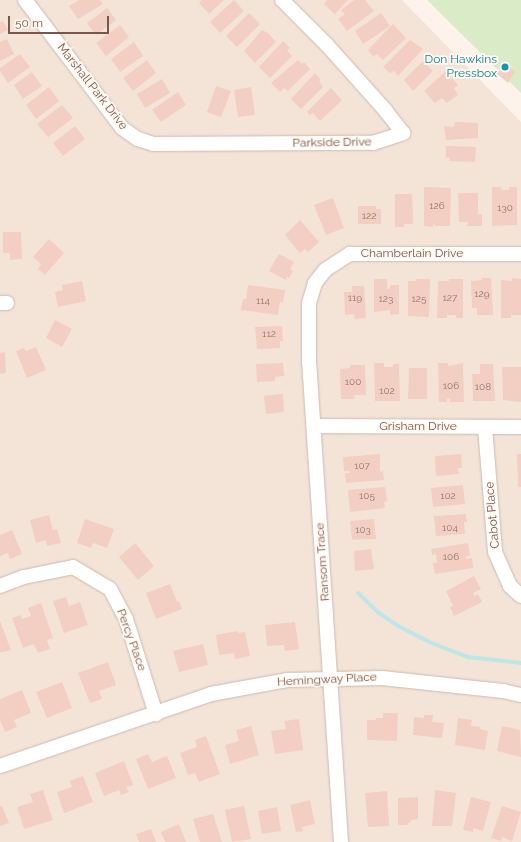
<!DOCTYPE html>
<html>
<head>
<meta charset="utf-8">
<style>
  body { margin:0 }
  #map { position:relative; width:521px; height:842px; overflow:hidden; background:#fdf3ea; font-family:Raleway,sans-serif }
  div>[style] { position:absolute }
  .residential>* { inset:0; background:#f4e4d8 }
  .green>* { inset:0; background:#daebc8 }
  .stream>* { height:4px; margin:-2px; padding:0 2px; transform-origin:2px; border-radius:2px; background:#bee6e7 }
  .building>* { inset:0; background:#f2cfc2 }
  .roads { filter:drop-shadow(0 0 1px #cfb9af) drop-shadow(0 0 1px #cfb9af) }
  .minor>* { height:14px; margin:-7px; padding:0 7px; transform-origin:7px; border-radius:7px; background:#fff }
  .dots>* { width:11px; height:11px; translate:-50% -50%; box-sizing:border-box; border:2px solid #fff8f1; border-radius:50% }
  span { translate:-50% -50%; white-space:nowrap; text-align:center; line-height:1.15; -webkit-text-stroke:3.5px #fff8f1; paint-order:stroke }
  .number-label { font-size:10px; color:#96756a }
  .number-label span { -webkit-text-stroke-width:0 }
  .culture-label { font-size:12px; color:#0d838f }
  .right { translate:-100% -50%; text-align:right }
  .street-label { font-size:12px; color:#78574d }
  .scale { position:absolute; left:8px; top:16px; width:101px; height:18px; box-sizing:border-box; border:2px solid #78574d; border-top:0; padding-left:5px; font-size:12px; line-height:14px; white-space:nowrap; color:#78574d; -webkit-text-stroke:3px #fff8f1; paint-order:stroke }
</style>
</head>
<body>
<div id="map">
  <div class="residential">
    <div style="clip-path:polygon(0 0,402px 0,521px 122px,521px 842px,0 842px)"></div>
  </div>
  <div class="green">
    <div style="clip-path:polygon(427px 0,521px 0,521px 93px)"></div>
  </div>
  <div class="stream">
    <div style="left:358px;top:593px;width:29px;rotate:44deg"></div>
    <div style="left:379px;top:613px;width:23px;rotate:34deg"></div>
    <div style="left:398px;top:626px;width:35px;rotate:27deg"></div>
    <div style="left:429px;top:642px;width:42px;rotate:21deg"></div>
    <div style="left:468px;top:657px;width:53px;rotate:6.5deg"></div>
  </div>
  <div class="building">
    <div style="clip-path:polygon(79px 0,100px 0,103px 4px,78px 19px,69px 6px)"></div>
    <div style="clip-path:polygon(202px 0,224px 0,209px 14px,199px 3px)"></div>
    <div style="clip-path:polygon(234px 0,244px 11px,220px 33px,210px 22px)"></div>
    <div style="clip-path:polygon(327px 0,348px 0,335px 14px,324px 4px)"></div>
    <div style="clip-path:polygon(354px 0,365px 0,374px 11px,347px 31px,338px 19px,345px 14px,341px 10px)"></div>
    <div style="clip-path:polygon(107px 8px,116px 20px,96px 35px,87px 23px)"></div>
    <div style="clip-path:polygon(249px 13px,260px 24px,237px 47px,226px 36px)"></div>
    <div style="clip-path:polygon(381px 13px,390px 26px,363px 44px,355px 31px)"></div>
    <div style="clip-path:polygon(3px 21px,8px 30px,0 34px,0 22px)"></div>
    <div style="clip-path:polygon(393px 24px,406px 38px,383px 60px,377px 54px,373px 57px,368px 50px)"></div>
    <div style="clip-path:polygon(120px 25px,129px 37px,106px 56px,96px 43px)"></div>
    <div style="clip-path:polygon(262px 30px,268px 33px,276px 42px,255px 63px,244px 51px)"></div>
    <div style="clip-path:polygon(7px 39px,14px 54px,0 61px,0 42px)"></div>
    <div style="clip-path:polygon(410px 40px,423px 49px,398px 76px,394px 71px,390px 73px,383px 67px)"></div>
    <div style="clip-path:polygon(283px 41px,290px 48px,287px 50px,292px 56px,270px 78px,259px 67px)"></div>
    <div style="clip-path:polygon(134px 42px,143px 56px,120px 72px,111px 59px)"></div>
    <div style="clip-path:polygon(20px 54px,30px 67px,8px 83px,0 71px,0 68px)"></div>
    <div style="clip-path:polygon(147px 60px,156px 73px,133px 91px,123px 78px)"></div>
    <div style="clip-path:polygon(298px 60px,302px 64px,304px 62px,310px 69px,288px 91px,284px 88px,280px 92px,271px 83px)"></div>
    <div style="clip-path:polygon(423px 61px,433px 71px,413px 91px,404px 80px)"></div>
    <div style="clip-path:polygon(504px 62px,515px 72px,508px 83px,496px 73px)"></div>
    <div style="clip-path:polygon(446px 71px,458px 85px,454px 88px,458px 95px,447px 103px,442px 98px,435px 103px,424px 91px)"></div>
    <div style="clip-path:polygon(32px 72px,42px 86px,23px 99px,14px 85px)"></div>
    <div style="clip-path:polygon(315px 73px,321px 80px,319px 81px,323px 87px,301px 109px,291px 99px)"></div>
    <div style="clip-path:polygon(162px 79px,170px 93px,145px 108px,137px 94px)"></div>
    <div style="clip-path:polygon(216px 86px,231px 91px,221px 117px,207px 112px)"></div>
    <div style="clip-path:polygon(49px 87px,59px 101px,36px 119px,26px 105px)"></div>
    <div style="clip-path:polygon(251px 87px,255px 115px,238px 117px,234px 90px)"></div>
    <div style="clip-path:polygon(331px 88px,342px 100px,320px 121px,313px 113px,310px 115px,307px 112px)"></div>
    <div style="clip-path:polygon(178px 92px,186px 105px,161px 122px,152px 110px)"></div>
    <div style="clip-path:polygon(62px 105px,73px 118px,48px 137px,37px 124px)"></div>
    <div style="clip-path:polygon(455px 122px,478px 123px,478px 138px,446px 140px,444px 126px,454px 127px)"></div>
    <div style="clip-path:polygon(75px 126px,85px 139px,63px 156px,53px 143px)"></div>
    <div style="clip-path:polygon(446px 146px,476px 147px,475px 162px,449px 161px,450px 157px,446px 158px)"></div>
    <div style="clip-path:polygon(424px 187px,451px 188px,450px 226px,435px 226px,433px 224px,433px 227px,424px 226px)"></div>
    <div style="clip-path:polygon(492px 187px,501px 187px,502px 190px,509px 190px,509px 187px,517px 187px,517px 225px,492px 226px)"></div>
    <div style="clip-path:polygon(458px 193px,478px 193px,478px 214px,482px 214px,482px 226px,467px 226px,468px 222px,459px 222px)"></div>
    <div style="clip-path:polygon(395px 194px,412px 194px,413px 224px,404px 224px,404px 227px,395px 227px)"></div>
    <div style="clip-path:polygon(333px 198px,344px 228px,326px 235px,314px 205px)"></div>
    <div style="clip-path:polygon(358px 206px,376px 206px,376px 209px,381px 209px,381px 224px,358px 224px)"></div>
    <div style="clip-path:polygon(300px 220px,319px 242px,308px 252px,305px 249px,300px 253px,285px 235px)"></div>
    <div style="clip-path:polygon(3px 232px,21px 232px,22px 259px,10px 260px,10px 253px,3px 253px)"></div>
    <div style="clip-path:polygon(49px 239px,64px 253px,45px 275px,38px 269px,41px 264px,33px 257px)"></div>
    <div style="clip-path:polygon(279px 254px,294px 262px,290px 269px,293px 271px,289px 278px,287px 277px,286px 280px,269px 271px)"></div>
    <div style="clip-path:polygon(482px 278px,491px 278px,493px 315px,477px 315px,477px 308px,472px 308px,471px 281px,482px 280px)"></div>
    <div style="clip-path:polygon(512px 278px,521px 279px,521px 315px,511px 315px,511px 318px,501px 318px,501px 280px,512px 281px)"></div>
    <div style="clip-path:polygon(374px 279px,387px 279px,387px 289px,390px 289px,390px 285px,399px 285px,399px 314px,390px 315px,390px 310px,374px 312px)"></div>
    <div style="clip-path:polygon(416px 279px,430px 279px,429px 317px,408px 316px,408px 281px,416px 281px)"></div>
    <div style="clip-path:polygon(449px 279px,463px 279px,463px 318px,456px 318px,456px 315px,447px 315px,447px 318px,437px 318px,438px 281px,449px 281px)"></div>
    <div style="clip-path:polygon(82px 281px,86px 301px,58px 307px,55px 292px,63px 290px,62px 285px)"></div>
    <div style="clip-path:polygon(248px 285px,285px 290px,283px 303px,280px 302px,278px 315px,241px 310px,243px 299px,246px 299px)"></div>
    <div style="clip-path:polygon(352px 286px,364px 286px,366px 318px,355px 319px,354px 314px,345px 315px,344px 292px,352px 292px)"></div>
    <div style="clip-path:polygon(55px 320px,72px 329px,62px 347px,46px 338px)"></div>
    <div style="clip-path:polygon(282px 326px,283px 341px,280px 341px,280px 348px,257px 349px,255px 327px)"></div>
    <div style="clip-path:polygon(36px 347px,46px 370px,27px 378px,16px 351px,24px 348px,26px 351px)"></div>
    <div style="clip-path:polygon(5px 352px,6px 373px,0 374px,0 353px)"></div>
    <div style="clip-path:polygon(283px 363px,284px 376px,275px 377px,275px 381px,257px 382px,256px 364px)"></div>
    <div style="clip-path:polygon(374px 363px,384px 363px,384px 367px,393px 367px,393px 364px,399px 364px,400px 401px,375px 401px)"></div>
    <div style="clip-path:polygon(438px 363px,448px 363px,448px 366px,463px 363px,464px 402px,450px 402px,450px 398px,447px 399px,447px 402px,439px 402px)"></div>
    <div style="clip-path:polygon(480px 364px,493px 364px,495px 401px,473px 401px,472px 374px,480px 374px)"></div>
    <div style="clip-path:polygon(350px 365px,365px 365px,366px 395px,354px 395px,355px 399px,341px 399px,340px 369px,350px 368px)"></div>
    <div style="clip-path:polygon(502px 367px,521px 367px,521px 402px,503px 400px)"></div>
    <div style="clip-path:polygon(409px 368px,427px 368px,427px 399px,408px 399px)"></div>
    <div style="clip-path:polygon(283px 394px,284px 412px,266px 414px,264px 396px)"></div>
    <div style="clip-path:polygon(380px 454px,380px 472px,383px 471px,384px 480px,346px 483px,345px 473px,350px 473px,350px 471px,344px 471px,343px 457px)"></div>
    <div style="clip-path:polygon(461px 454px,462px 468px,458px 468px,459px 474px,436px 476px,435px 456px)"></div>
    <div style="clip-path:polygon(517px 454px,521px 454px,521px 487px,518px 487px)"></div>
    <div style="clip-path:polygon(463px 485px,465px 504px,433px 507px,431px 488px)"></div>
    <div style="clip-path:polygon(385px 487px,387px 501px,384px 502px,385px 508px,350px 512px,348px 490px)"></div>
    <div style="clip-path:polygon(466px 514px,467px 522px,464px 522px,465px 534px,436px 536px,434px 516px)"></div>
    <div style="clip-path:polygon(49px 515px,53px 530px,57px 529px,61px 543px,47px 546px,46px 540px,36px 543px,30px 520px)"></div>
    <div style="clip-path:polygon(85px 519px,114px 529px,107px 548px,93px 543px,91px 548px,77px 543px)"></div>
    <div style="clip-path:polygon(374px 519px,376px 539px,352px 540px,350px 521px)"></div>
    <div style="clip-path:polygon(12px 530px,22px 554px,10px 559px,8px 553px,0 556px,0 535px)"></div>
    <div style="clip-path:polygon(135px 543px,154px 566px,138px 580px,119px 557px)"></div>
    <div style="clip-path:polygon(468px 543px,470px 556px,466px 556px,466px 559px,472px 558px,473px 568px,435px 574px,433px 563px,437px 563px,436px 554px,432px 555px,431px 549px)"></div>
    <div style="clip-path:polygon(371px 549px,374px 569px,355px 571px,354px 551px)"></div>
    <div style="clip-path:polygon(474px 576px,481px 589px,473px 593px,475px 596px,478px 594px,482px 602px,454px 616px,450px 607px,453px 606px,446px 591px)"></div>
    <div style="clip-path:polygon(170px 584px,177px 602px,179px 601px,182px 609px,156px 619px,146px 593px)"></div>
    <div style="clip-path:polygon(66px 597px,69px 606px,80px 602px,88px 625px,64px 633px,53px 601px)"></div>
    <div style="clip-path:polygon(41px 603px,53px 638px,47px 640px,50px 649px,38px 653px,34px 644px,23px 648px,12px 618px,21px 615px,22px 619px,31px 616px,28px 608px)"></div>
    <div style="clip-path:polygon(0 621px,11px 650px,3px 652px,0 652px)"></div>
    <div style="clip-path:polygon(295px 622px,299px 649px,285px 651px,284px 645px,267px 646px,265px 625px)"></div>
    <div style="clip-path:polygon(237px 631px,238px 633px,245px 632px,250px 656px,235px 659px,234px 653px,219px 655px,216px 635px)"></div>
    <div style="clip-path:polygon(203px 644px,208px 665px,179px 672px,173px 651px)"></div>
    <div style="clip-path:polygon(108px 662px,116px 685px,99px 691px,102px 699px,90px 703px,78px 673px)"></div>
    <div style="clip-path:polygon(62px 682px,72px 708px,47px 718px,36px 692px)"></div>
    <div style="clip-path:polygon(22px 690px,31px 713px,14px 720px,17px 727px,5px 732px,0 720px,0 699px)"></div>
    <div style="clip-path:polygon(383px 713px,398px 713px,397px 741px,367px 740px,367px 720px,376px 720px,376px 718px,383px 718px)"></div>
    <div style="clip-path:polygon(424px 715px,433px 715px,432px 722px,444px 723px,442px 738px,413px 735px,414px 717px,424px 718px)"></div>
    <div style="clip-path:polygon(458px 718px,472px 720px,471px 726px,480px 727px,480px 729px,488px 731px,485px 750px,455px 745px)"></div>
    <div style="clip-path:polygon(299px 719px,303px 750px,275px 754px,271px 731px,286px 729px,284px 721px)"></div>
    <div style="clip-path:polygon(251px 726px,259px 755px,230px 764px,225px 745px,239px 741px,236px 730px)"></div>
    <div style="clip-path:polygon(502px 726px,520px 730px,521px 757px,497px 751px)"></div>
    <div style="clip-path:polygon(206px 736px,220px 774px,199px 782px,195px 773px,188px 775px,180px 753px,197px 747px,195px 740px)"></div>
    <div style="clip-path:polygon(148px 754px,152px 762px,167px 756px,176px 778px,148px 789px,136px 759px)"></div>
    <div style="clip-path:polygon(124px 761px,133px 785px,126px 787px,129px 792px,121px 795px,119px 790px,104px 796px,95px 773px)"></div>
    <div style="clip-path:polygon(83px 776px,93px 802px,64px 813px,57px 792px,72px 787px,70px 781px)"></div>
    <div style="clip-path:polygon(43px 790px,53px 820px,24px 829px,17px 807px,33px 802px,30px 794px)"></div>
    <div style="clip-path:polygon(435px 790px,456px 793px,452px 826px,432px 826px)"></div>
    <div style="clip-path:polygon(387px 791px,389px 826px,368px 827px,365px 793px)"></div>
    <div style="clip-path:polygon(418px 797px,418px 819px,411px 820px,411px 822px,408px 823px,407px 825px,398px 825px,398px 798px)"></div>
    <div style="clip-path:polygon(471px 797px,491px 802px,483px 831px,473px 828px,473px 832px,463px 830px)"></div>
    <div style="clip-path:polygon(310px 800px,315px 824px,302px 827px,303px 831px,296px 832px,290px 805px)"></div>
    <div style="clip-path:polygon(0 806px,2px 806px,9px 823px,0 826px)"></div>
    <div style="clip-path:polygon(244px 806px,251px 839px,232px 842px,225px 810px)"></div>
    <div style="clip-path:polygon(502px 806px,521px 812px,512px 841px,502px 837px,501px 841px,491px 838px)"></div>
    <div style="clip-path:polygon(277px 807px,281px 831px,262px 834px,258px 811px)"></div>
    <div style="clip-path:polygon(213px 814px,222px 842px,200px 842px,193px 819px)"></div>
    <div style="clip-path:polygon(179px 824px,186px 842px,165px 842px,161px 832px)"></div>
    <div style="clip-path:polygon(151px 829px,156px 842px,139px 842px,136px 834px)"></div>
  </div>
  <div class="roads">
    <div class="minor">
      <div style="left:25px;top:0;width:161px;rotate:52.8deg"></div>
      <div style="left:122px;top:128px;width:19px;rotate:35deg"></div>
      <div style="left:138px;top:139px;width:16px;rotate:18deg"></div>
      <div style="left:153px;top:144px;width:220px;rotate:-0.3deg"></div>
      <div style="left:373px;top:143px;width:32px;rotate:-18deg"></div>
      <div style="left:403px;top:133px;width:28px;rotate:-128deg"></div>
      <div style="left:386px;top:111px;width:90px;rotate:-131.8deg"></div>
      <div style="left:326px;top:44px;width:62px;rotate:-135deg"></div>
      <div style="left:0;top:303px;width:7px"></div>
      <div style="left:314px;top:426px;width:207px;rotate:0.3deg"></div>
      <div style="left:485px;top:427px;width:125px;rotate:85.4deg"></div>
      <div style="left:495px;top:552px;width:37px;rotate:66deg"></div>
      <div style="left:510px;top:586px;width:15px;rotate:42deg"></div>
      <div style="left:0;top:586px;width:26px;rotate:-21deg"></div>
      <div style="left:24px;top:577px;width:50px;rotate:-11.5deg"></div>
      <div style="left:73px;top:567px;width:43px;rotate:30.7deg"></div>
      <div style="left:110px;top:589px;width:34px;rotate:62deg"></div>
      <div style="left:126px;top:619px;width:100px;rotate:72.5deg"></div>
      <div style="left:0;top:766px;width:223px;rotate:-18.8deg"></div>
      <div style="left:211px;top:694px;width:77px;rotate:-10.4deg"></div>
      <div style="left:287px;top:680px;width:95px;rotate:-1.2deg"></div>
      <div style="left:382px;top:678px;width:122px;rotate:6.1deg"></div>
      <div style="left:503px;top:691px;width:18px;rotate:13deg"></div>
      <div style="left:341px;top:842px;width:480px;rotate:-93.8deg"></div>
      <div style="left:309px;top:363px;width:60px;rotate:-90deg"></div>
      <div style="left:309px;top:303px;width:21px;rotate:-73deg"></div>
      <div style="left:315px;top:283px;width:16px;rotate:-52deg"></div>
      <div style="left:325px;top:270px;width:30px;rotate:-33deg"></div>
      <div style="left:350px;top:254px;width:171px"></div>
    </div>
  </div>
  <div class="dots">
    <div style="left:505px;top:67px;background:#0f9aa8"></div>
  </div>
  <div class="number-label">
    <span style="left:437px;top:206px">126</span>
    <span style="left:505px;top:208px">130</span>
    <span style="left:369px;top:216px">122</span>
    <span style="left:482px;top:294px">129</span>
    <span style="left:355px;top:298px">119</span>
    <span style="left:450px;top:298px">127</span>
    <span style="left:386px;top:299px">123</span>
    <span style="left:419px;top:299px">125</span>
    <span style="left:263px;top:301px">114</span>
    <span style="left:269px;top:334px">112</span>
    <span style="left:353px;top:382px">100</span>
    <span style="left:451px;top:386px">106</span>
    <span style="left:483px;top:387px">108</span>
    <span style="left:387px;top:391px">102</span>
    <span style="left:362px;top:466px">107</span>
    <span style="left:367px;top:496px">105</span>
    <span style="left:448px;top:496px">102</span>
    <span style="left:450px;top:528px">104</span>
    <span style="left:363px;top:530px">103</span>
    <span style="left:451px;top:557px">106</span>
  </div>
  <div class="culture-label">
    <span class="right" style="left:497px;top:67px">Don Hawkins<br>Pressbox</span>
  </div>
  <div class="street-label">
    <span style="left:92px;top:87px;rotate:52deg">Marshall Park Drive</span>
    <span style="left:332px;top:143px;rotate:-1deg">Parkside Drive</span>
    <span style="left:412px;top:254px">Chamberlain Drive</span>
    <span style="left:418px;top:427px">Grisham Drive</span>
    <span style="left:493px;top:515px;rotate:-95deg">Cabot Place</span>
    <span style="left:323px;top:562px;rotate:-94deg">Ransom Trace</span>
    <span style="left:131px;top:640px;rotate:70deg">Percy Place</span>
    <span style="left:327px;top:680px;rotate:-3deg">Hemingway Place</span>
  </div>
  <div class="scale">50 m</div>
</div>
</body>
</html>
